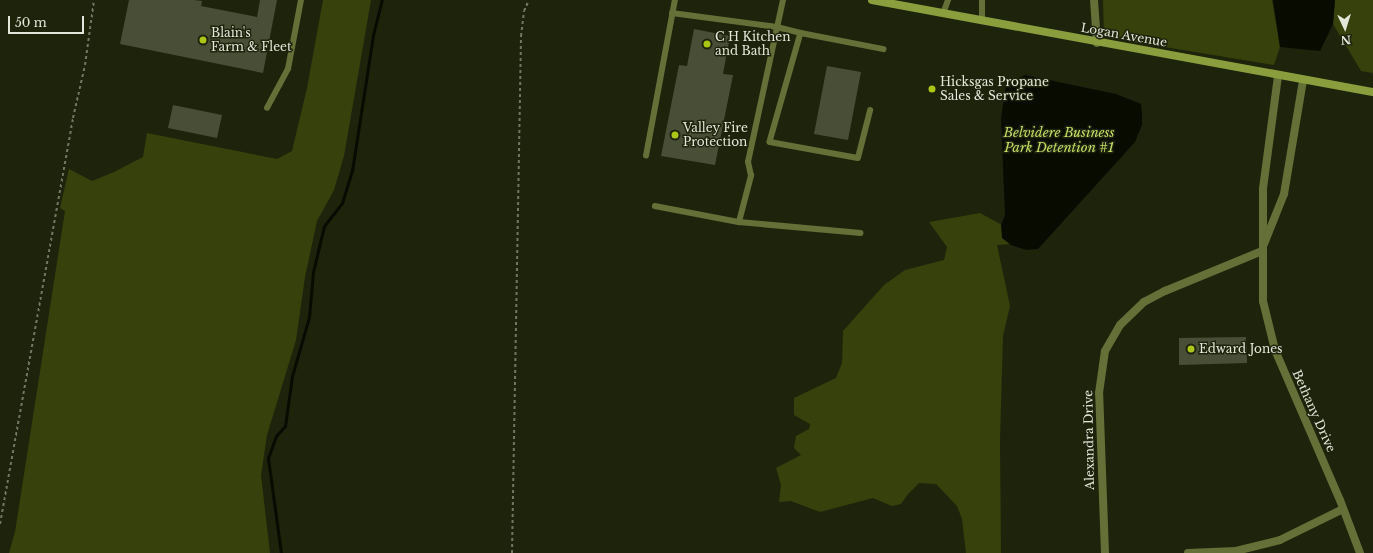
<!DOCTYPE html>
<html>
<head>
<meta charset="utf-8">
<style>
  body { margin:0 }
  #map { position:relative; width:1373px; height:553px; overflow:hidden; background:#1e230c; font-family:"Libre Baskerville",serif }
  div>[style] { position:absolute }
  .green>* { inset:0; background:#37410b }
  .water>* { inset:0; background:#080c00 }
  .stream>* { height:3px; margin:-1.5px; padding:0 1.5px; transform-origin:1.5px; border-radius:1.5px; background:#080c00 }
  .building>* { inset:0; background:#494f37 }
  .path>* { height:2px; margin-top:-1px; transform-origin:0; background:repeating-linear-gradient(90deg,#727663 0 3px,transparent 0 6px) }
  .lane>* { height:5.5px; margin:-2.75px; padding:0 2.75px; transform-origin:2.75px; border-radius:2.75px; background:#647037 }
  .street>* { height:8px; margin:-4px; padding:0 4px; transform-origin:4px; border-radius:4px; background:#647037 }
  .secondary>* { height:8px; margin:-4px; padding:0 4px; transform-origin:4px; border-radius:4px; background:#8b9e3e }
  .dots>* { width:11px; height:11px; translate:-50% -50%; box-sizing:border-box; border:2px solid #1e230c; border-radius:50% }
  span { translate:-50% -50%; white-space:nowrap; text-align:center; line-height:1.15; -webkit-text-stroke:3px #1e230c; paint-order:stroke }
  .poi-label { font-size:12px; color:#e3e7d9 }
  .left { translate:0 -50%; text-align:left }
  .street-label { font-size:12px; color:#e3e7d9 }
  .water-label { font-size:13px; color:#c5de63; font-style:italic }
  .north { position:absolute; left:1325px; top:8px; width:40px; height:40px; -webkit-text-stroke:3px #1e230c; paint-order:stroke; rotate:176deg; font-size:11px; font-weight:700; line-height:16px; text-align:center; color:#e3e7d9 }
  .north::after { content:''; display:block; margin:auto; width:14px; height:18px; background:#e3e7d9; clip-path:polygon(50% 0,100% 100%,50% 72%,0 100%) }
  .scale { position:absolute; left:8px; top:16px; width:76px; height:18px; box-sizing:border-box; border:2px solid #e3e7d9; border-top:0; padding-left:5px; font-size:12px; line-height:14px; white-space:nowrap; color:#e3e7d9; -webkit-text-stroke:3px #1e230c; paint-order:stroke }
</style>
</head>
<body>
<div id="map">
  <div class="green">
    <div style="clip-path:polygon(323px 0,371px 0,344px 156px,334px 190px,317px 221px,305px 277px,296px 340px,267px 435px,261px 475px,270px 553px,9px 553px,15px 532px,65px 211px,60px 208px,69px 169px,92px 181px,114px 172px,143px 157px,147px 133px,277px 159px,292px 151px,307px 88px)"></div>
    <div style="clip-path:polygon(1103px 0,1272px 0,1280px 47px,1274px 65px,1104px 37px)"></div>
    <div style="clip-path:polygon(1335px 0,1373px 0,1373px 73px,1361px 71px,1333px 24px)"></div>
    <div style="clip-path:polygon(980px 213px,1002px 225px,1010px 244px,997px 245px,1010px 306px,1003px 336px,1000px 440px,1001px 553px,966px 553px,962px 519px,957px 506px,936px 484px,919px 483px,908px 494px,901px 504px,892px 506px,873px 498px,820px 512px,791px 501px,779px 502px,781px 485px,776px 468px,801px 455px,794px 448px,796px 436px,809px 429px,810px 424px,794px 415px,794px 398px,836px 378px,842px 363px,843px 331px,884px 285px,905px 270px,944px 260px,947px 247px,929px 222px)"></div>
  </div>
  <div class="water">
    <div style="clip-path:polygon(1273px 0,1335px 0,1333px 24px,1320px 51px,1280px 47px)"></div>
    <div style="clip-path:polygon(1025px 75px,1116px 94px,1141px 104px,1142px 114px,1142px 125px,1135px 142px,1038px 249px,1026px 250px,1011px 245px,1002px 238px,1001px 225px,1005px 215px,1001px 119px,1006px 84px)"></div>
  </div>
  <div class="stream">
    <div style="left:281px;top:553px;width:96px;rotate:-97.8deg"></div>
    <div style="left:268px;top:458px;width:23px;rotate:-70deg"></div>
    <div style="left:276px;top:436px;width:13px;rotate:-48deg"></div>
    <div style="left:285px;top:426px;width:50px;rotate:-82deg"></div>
    <div style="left:292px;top:376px;width:61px;rotate:-73.9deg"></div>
    <div style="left:309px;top:317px;width:45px;rotate:-84.9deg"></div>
    <div style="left:313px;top:272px;width:47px;rotate:-76.6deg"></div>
    <div style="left:324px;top:226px;width:29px;rotate:-52deg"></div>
    <div style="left:342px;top:203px;width:34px;rotate:-73deg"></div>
    <div style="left:352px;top:171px;width:138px;rotate:-81.2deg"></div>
    <div style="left:373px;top:35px;width:36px;rotate:-76deg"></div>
  </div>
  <div class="building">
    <div style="clip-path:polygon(129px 0,194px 0,202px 1px,201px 6px,257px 17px,260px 0,277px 0,263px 73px,120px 44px)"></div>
    <div style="clip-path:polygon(694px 29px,730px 36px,723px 74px,733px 75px,715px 165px,661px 156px,679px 65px,687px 66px)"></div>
    <div style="clip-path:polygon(827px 66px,861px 72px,848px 140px,814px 134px)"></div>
    <div style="clip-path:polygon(173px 105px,222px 115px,217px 138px,168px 128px)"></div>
    <div style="clip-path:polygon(1246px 337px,1247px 363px,1179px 365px,1179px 338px)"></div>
  </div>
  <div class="path">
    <div style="left:0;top:524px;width:413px;rotate:-79.8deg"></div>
    <div style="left:73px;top:118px;width:54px;rotate:-77.2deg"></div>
    <div style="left:85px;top:65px;width:66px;rotate:-82.1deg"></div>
    <div style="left:512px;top:553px;width:517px;rotate:-89deg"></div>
    <div style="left:521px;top:36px;width:25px;rotate:-83deg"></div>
    <div style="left:524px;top:11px;width:12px;rotate:-66deg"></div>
  </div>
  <div class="lane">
    <div style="left:672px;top:13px;width:106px;rotate:7.6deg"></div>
    <div style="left:777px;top:27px;width:25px;rotate:14deg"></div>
    <div style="left:801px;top:33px;width:113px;rotate:105.9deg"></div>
    <div style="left:770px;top:142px;width:89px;rotate:10.3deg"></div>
    <div style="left:858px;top:158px;width:49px;rotate:-75.7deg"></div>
    <div style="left:943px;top:14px;width:15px;rotate:-70deg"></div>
    <div style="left:982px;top:21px;width:21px;rotate:-90deg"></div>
    <div style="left:801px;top:33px;width:84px;rotate:11deg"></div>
    <div style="left:267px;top:108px;width:44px;rotate:-61.7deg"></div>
    <div style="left:288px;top:69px;width:70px;rotate:-79.3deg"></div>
    <div style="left:646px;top:156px;width:159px;rotate:-79.5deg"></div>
    <div style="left:655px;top:206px;width:86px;rotate:10.8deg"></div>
    <div style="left:739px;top:222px;width:122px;rotate:5.2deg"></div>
    <div style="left:739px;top:222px;width:48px;rotate:-75.4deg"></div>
    <div style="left:751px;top:176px;width:14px;rotate:-102deg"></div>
    <div style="left:748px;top:162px;width:166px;rotate:-77.8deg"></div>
  </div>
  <div class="street">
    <div style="left:1094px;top:0;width:43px;rotate:86deg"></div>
    <div style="left:1278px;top:76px;width:114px;rotate:97.6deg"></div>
    <div style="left:1263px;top:189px;width:112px;rotate:90deg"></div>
    <div style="left:1263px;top:301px;width:50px;rotate:76.2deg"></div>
    <div style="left:1275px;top:350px;width:163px;rotate:66.6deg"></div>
    <div style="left:1340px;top:500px;width:57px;rotate:69.3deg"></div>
    <div style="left:1264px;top:244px;width:54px;rotate:-68.2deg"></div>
    <div style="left:1284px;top:194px;width:115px;rotate:-80.5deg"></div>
    <div style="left:1105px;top:553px;width:160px;rotate:-92.1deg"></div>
    <div style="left:1099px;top:393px;width:42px;rotate:-81.9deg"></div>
    <div style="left:1105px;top:351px;width:30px;rotate:-60deg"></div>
    <div style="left:1120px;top:325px;width:33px;rotate:-44deg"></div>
    <div style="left:1144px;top:302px;width:24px;rotate:-28deg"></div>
    <div style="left:1165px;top:291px;width:105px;rotate:-22.4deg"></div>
    <div style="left:1188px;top:553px;width:48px;rotate:-2.4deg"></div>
    <div style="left:1236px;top:551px;width:45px;rotate:-14deg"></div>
    <div style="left:1280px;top:540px;width:70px;rotate:-26.2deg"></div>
  </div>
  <div class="secondary">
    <div style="left:872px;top:0;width:509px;rotate:10.41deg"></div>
  </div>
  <div class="dots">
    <div style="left:203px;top:40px;background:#abc614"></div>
    <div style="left:707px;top:44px;background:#abc614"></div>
    <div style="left:932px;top:89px;background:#abc614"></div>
    <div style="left:675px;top:135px;background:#abc614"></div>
    <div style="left:1191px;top:349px;background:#abc614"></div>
  </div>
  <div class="poi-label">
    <span class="left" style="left:211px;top:40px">Blain's<br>Farm &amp; Fleet</span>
    <span class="left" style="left:715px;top:44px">C H Kitchen<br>and Bath</span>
    <span class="left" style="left:940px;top:89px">Hicksgas Propane<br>Sales &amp; Service</span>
    <span class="left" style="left:683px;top:135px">Valley Fire<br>Protection</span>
    <span class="left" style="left:1199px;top:349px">Edward Jones</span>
  </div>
  <div class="street-label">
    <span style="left:1124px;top:35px;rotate:10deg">Logan Avenue</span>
    <span style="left:1314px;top:411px;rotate:66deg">Bethany Drive</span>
    <span style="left:1089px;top:440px;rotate:-91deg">Alexandra Drive</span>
  </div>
  <div class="water-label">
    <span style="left:1059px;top:141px">Belvidere Business<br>Park Detention #1</span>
  </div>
  <div class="north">N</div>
  <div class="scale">50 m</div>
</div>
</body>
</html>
